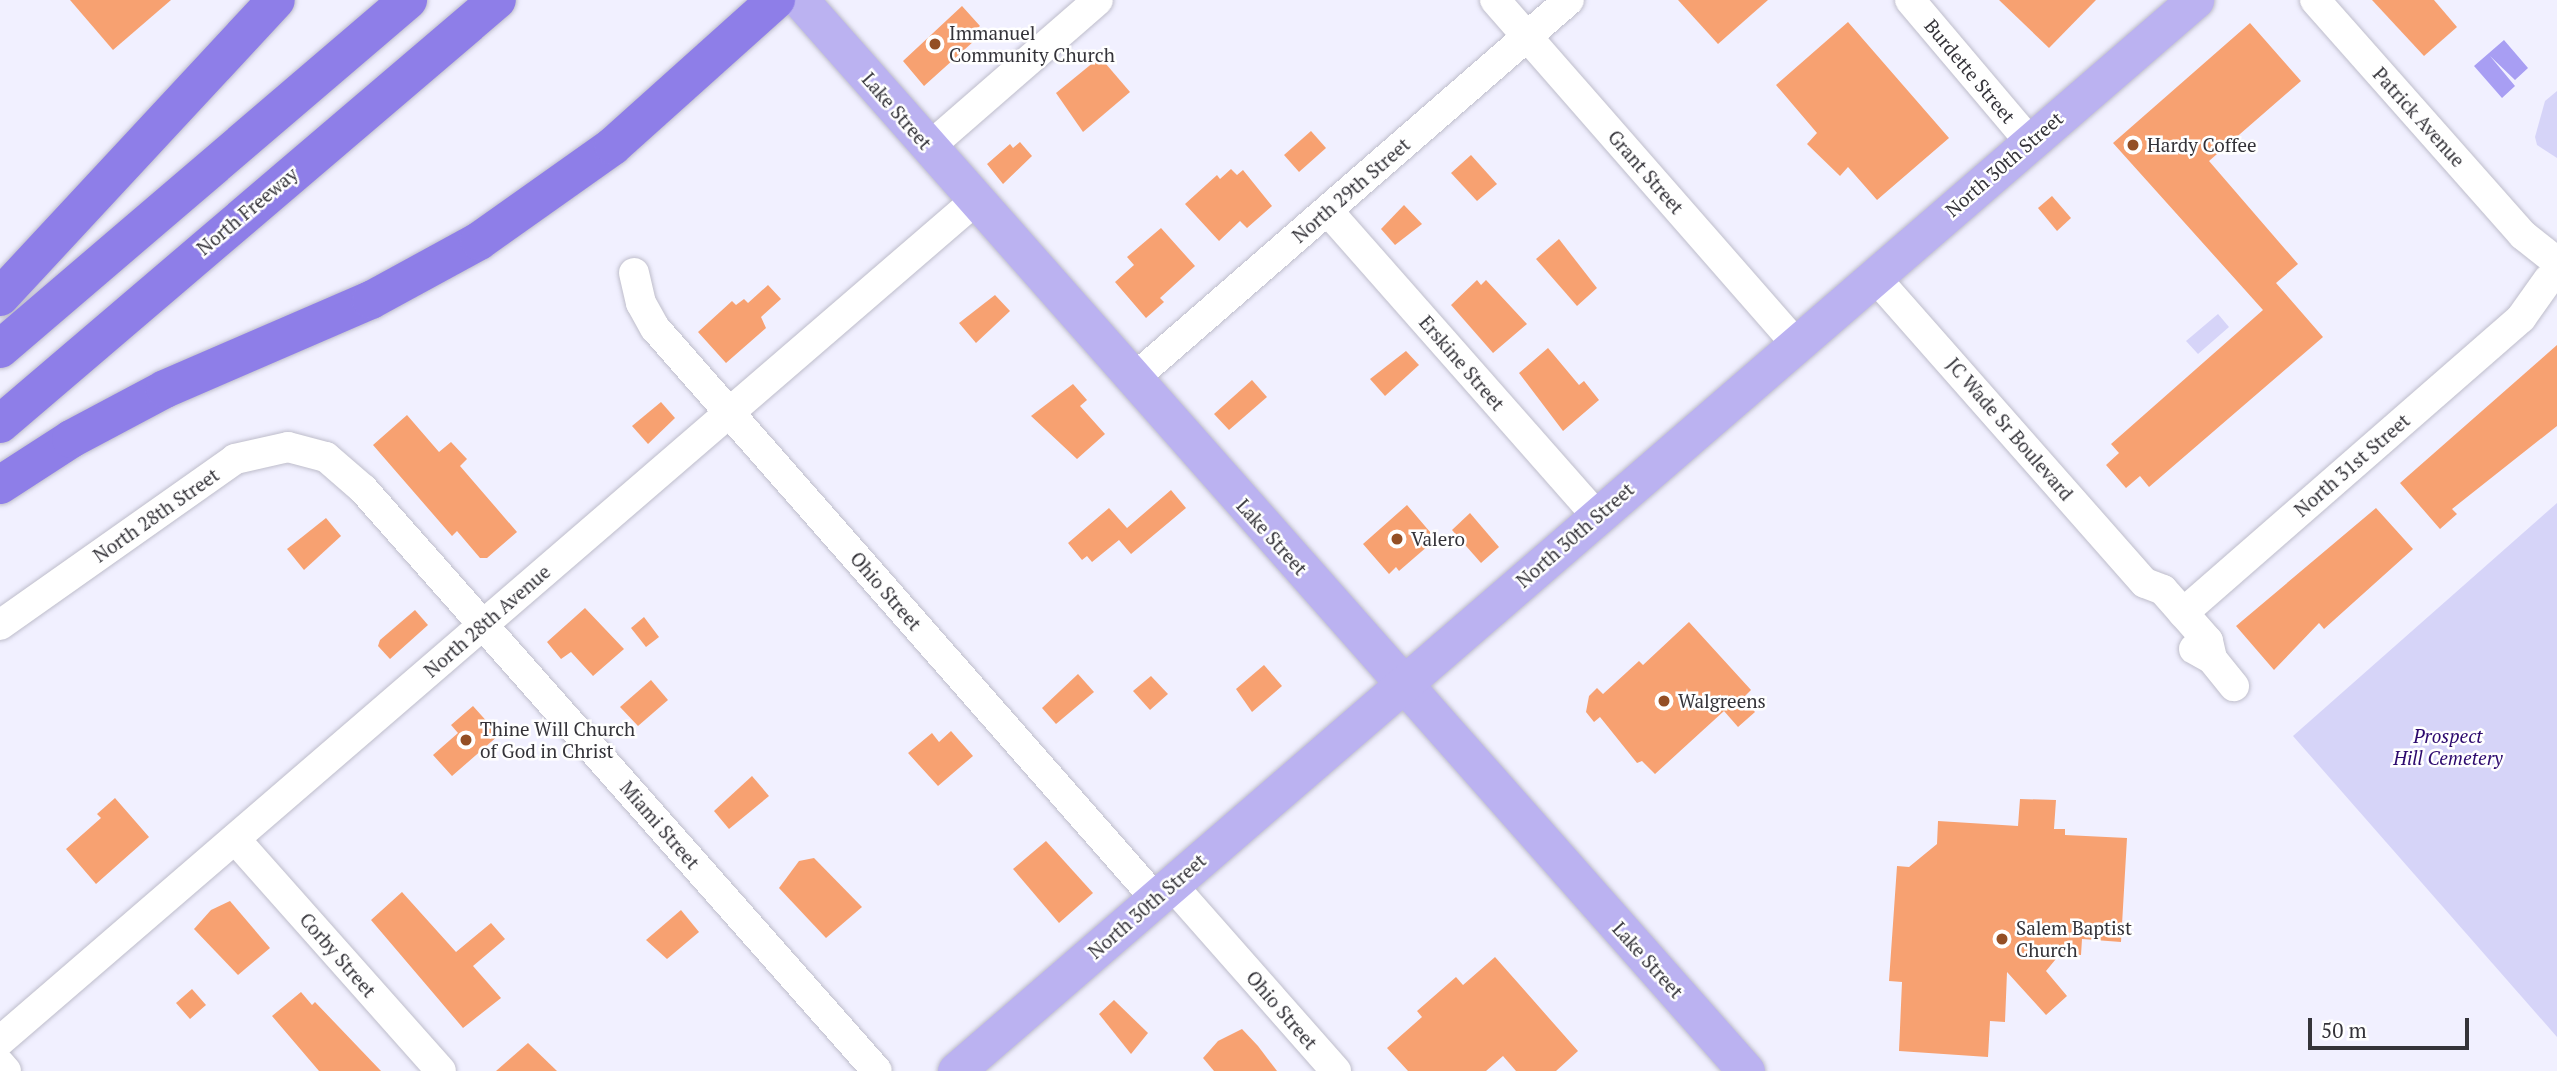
<!DOCTYPE html>
<html>
<head>
<meta charset="utf-8">
<style>
  body { margin:0 }
  #map { position:relative; width:2557px; height:1071px; overflow:hidden; background:#f1f0ff; font-family:"PT Serif",serif }
  div>[style] { position:absolute }
  .green>* { inset:0; background:#d6d4f8 }
  .water>* { inset:0; background:#a89ef3 }
  .building>* { inset:0; background:#f7a171 }
  .roads { filter:drop-shadow(0 0 2px #bebdcb) drop-shadow(0 0 2px #bebdcb) }
  .minor>* { height:30px; margin:-15px; padding:0 15px; transform-origin:15px; border-radius:15px; background:#fff }
  .major>* { height:37px; margin:-18.5px; padding:0 18.5px; transform-origin:18.5px; border-radius:18.5px; background:#bbb2f1 }
  .highway>* { height:38px; margin:-19px; padding:0 19px; transform-origin:19px; border-radius:19px; background:#8e7ee8 }
  .dots>* { width:19px; height:19px; translate:-50% -50%; box-sizing:border-box; border:4px solid #fff; border-radius:50% }
  span { translate:-50% -50%; white-space:nowrap; text-align:center; line-height:1.15; -webkit-text-stroke:5px #fff; paint-order:stroke }
  .poi-label { font-size:19px; color:#343339 }
  .left { translate:0 -50%; text-align:left }
  .street-label { font-size:19px; color:#343339 }
  .park-label { font-size:19px; color:#2d0a6e; font-style:italic }
  .scale { position:absolute; left:2308px; top:1018px; width:161px; height:32px; box-sizing:border-box; border:4px solid #343339; border-top:0; padding-left:9px; font-size:21px; line-height:24px; white-space:nowrap; color:#343339; -webkit-text-stroke:5px #fff; paint-order:stroke }
</style>
</head>
<body>
<div id="map">
  <div class="green">
    <div style="clip-path:polygon(2557px 91px,2557px 158px,2537px 145px,2535px 137px,2545px 101px)"></div>
    <div style="clip-path:polygon(2218px 314px,2229px 327px,2198px 354px,2186px 341px)"></div>
    <div style="clip-path:polygon(2557px 503px,2557px 1037px,2293px 736px)"></div>
  </div>
  <div class="water">
    <div style="clip-path:polygon(2504px 40px,2528px 68px,2515px 80px,2490px 56px,2515px 86px,2502px 98px,2474px 66px)"></div>
  </div>
  <div class="building">
    <div style="clip-path:polygon(70px 0,171px 0,113px 50px)"></div>
    <div style="clip-path:polygon(1678px 0,1768px 0,1718px 44px)"></div>
    <div style="clip-path:polygon(1999px 0,2096px 0,2049px 48px)"></div>
    <div style="clip-path:polygon(2372px 0,2434px 0,2457px 27px,2424px 56px)"></div>
    <div style="clip-path:polygon(962px 6px,980px 26px,969px 35px,974px 41px,924px 86px,903px 61px)"></div>
    <div style="clip-path:polygon(1848px 22px,1949px 138px,1877px 200px,1848px 167px,1840px 176px,1807px 144px,1817px 133px,1776px 85px)"></div>
    <div style="clip-path:polygon(2250px 23px,2301px 81px,2209px 161px,2298px 264px,2276px 283px,2323px 337px,2149px 487px,2140px 476px,2126px 488px,2106px 465px,2119px 453px,2111px 444px,2263px 310px,2113px 143px)"></div>
    <div style="clip-path:polygon(1100px 57px,1130px 92px,1083px 132px,1056px 93px)"></div>
    <div style="clip-path:polygon(1311px 131px,1326px 148px,1299px 172px,1284px 155px)"></div>
    <div style="clip-path:polygon(1020px 142px,1032px 156px,1003px 184px,987px 164px,1010px 144px,1013px 148px)"></div>
    <div style="clip-path:polygon(1471px 155px,1497px 184px,1477px 201px,1451px 173px)"></div>
    <div style="clip-path:polygon(1231px 169px,1237px 175px,1243px 170px,1272px 206px,1247px 228px,1240px 221px,1219px 241px,1185px 204px,1217px 175px,1220px 179px)"></div>
    <div style="clip-path:polygon(2052px 196px,2071px 218px,2057px 231px,2038px 208px)"></div>
    <div style="clip-path:polygon(1404px 205px,1422px 224px,1395px 245px,1381px 229px)"></div>
    <div style="clip-path:polygon(1161px 228px,1195px 266px,1160px 298px,1164px 302px,1146px 318px,1115px 282px,1134px 265px,1127px 257px)"></div>
    <div style="clip-path:polygon(1559px 239px,1597px 288px,1577px 306px,1536px 259px)"></div>
    <div style="clip-path:polygon(1477px 280px,1481px 285px,1486px 280px,1527px 324px,1493px 353px,1451px 305px)"></div>
    <div style="clip-path:polygon(768px 285px,781px 299px,761px 317px,766px 328px,726px 363px,698px 332px,732px 301px,736px 305px,744px 299px,748px 303px)"></div>
    <div style="clip-path:polygon(995px 295px,1010px 311px,976px 343px,959px 323px)"></div>
    <div style="clip-path:polygon(2557px 345px,2557px 426px,2452px 509px,2457px 514px,2440px 529px,2400px 483px)"></div>
    <div style="clip-path:polygon(1548px 348px,1579px 385px,1584px 381px,1599px 400px,1563px 431px,1519px 373px)"></div>
    <div style="clip-path:polygon(1406px 351px,1419px 365px,1385px 396px,1370px 379px)"></div>
    <div style="clip-path:polygon(1252px 380px,1267px 397px,1229px 430px,1214px 414px)"></div>
    <div style="clip-path:polygon(1073px 384px,1087px 400px,1080px 406px,1105px 434px,1077px 459px,1031px 416px)"></div>
    <div style="clip-path:polygon(661px 402px,675px 418px,648px 444px,632px 426px)"></div>
    <div style="clip-path:polygon(407px 415px,439px 452px,451px 442px,467px 459px,460px 466px,517px 532px,487px 558px,480px 558px,457px 531px,452px 536px,373px 445px)"></div>
    <div style="clip-path:polygon(1171px 490px,1186px 508px,1131px 554px,1119px 540px,1092px 562px,1087px 556px,1082px 560px,1068px 543px,1109px 508px,1127px 528px)"></div>
    <div style="clip-path:polygon(1407px 505px,1436px 539px,1399px 571px,1396px 567px,1389px 574px,1363px 544px)"></div>
    <div style="clip-path:polygon(2376px 508px,2413px 549px,2324px 629px,2319px 623px,2274px 670px,2236px 626px)"></div>
    <div style="clip-path:polygon(1470px 513px,1499px 547px,1481px 563px,1452px 530px)"></div>
    <div style="clip-path:polygon(326px 518px,341px 536px,304px 570px,287px 549px)"></div>
    <div style="clip-path:polygon(585px 608px,624px 649px,593px 676px,571px 652px,561px 659px,547px 642px)"></div>
    <div style="clip-path:polygon(415px 610px,428px 625px,390px 659px,378px 646px,380px 640px)"></div>
    <div style="clip-path:polygon(644px 617px,659px 637px,646px 647px,631px 628px)"></div>
    <div style="clip-path:polygon(1689px 622px,1751px 690px,1743px 698px,1755px 712px,1738px 727px,1724px 711px,1655px 774px,1642px 761px,1637px 763px,1600px 717px,1594px 722px,1586px 712px,1589px 696px,1597px 688px,1603px 694px,1639px 661px,1643px 665px)"></div>
    <div style="clip-path:polygon(1264px 665px,1282px 686px,1252px 712px,1236px 689px)"></div>
    <div style="clip-path:polygon(1078px 674px,1094px 692px,1056px 724px,1042px 708px)"></div>
    <div style="clip-path:polygon(1151px 676px,1168px 694px,1150px 710px,1133px 691px)"></div>
    <div style="clip-path:polygon(651px 680px,668px 700px,638px 726px,620px 707px)"></div>
    <div style="clip-path:polygon(473px 706px,499px 735px,452px 776px,433px 755px,458px 733px,451px 725px)"></div>
    <div style="clip-path:polygon(951px 731px,973px 756px,938px 786px,908px 753px,932px 733px,939px 742px)"></div>
    <div style="clip-path:polygon(752px 776px,769px 796px,729px 829px,714px 811px)"></div>
    <div style="clip-path:polygon(115px 798px,149px 837px,96px 884px,66px 849px,101px 818px,97px 814px)"></div>
    <div style="clip-path:polygon(2020px 799px,2056px 800px,2054px 829px,2065px 829px,2065px 835px,2127px 838px,2121px 942px,2082px 939px,2081px 955px,2060px 954px,2046px 971px,2067px 996px,2046px 1015px,2007px 972px,2005px 1022px,1990px 1021px,1988px 1057px,1899px 1051px,1902px 982px,1889px 981px,1897px 866px,1909px 867px,1937px 844px,1938px 821px,2018px 826px)"></div>
    <div style="clip-path:polygon(1046px 841px,1093px 893px,1059px 923px,1013px 869px)"></div>
    <div style="clip-path:polygon(814px 858px,862px 907px,826px 938px,779px 888px,799px 861px)"></div>
    <div style="clip-path:polygon(402px 892px,456px 952px,491px 923px,505px 939px,473px 966px,501px 998px,463px 1028px,371px 920px)"></div>
    <div style="clip-path:polygon(230px 901px,270px 948px,238px 975px,194px 929px,211px 910px)"></div>
    <div style="clip-path:polygon(681px 910px,699px 932px,667px 959px,646px 940px)"></div>
    <div style="clip-path:polygon(1495px 957px,1578px 1051px,1556px 1071px,1516px 1071px,1503px 1056px,1486px 1071px,1408px 1071px,1387px 1048px,1422px 1017px,1417px 1011px,1456px 977px,1463px 985px)"></div>
    <div style="clip-path:polygon(192px 989px,206px 1005px,190px 1019px,176px 1003px)"></div>
    <div style="clip-path:polygon(301px 992px,312px 1005px,315px 1002px,381px 1071px,319px 1071px,272px 1016px)"></div>
    <div style="clip-path:polygon(1114px 1000px,1148px 1033px,1131px 1054px,1099px 1014px)"></div>
    <div style="clip-path:polygon(1242px 1029px,1258px 1046px,1277px 1071px,1214px 1071px,1203px 1058px,1218px 1041px)"></div>
    <div style="clip-path:polygon(528px 1043px,557px 1071px,496px 1071px)"></div>
  </div>
  <div class="roads">
    <div class="minor">
      <div style="left:1495px;top:0;width:457px;rotate:48.8deg"></div>
      <div style="left:1910px;top:0;width:186px;rotate:49.8deg"></div>
      <div style="left:2315px;top:0;width:314px;rotate:48.5deg"></div>
      <div style="left:2523px;top:235px;width:43px;rotate:38.5deg"></div>
      <div style="left:928px;top:148px;width:225px;rotate:-41deg"></div>
      <div style="left:1328px;top:211px;width:407px;rotate:48.6deg"></div>
      <div style="left:634px;top:273px;width:31px;rotate:77deg"></div>
      <div style="left:641px;top:303px;width:29px;rotate:61deg"></div>
      <div style="left:655px;top:328px;width:760px;rotate:48.74deg"></div>
      <div style="left:1874px;top:276px;width:409px;rotate:48.6deg"></div>
      <div style="left:2145px;top:583px;width:19px;rotate:21deg"></div>
      <div style="left:2163px;top:590px;width:68px;rotate:48.6deg"></div>
      <div style="left:2208px;top:641px;width:18px;rotate:77deg"></div>
      <div style="left:1132px;top:380px;width:579px;rotate:-41.01deg"></div>
      <div style="left:2183px;top:613px;width:449px;rotate:-41.1deg"></div>
      <div style="left:2521px;top:318px;width:47px;rotate:-54.6deg"></div>
      <div style="left:0;top:625px;width:288px;rotate:-35.2deg"></div>
      <div style="left:235px;top:459px;width:54px;rotate:-12.8deg"></div>
      <div style="left:288px;top:447px;width:39px;rotate:15deg"></div>
      <div style="left:326px;top:457px;width:49px;rotate:40.9deg"></div>
      <div style="left:363px;top:489px;width:776px;rotate:48.55deg"></div>
      <div style="left:2194px;top:649px;width:21px;rotate:29deg"></div>
      <div style="left:2212px;top:659px;width:35px;rotate:51deg"></div>
      <div style="left:235px;top:839px;width:310px;rotate:48.4deg"></div>
      <div style="left:1172px;top:885px;width:248px;rotate:48.6deg"></div>
      <div style="left:0;top:1041px;width:1287px;rotate:-40.75deg"></div>
      <div style="left:0;top:1064px;width:9px;rotate:49deg"></div>
    </div>
    <div class="major">
      <div style="left:800px;top:0;width:1429px;rotate:48.55deg"></div>
      <div style="left:956px;top:1071px;width:1638px;rotate:-40.84deg"></div>
    </div>
    <div class="highway">
      <div style="left:0;top:297px;width:405px;rotate:-47.1deg"></div>
      <div style="left:0;top:349px;width:537px;rotate:-40.54deg"></div>
      <div style="left:0;top:424px;width:653px;rotate:-40.47deg"></div>
      <div style="left:0;top:485px;width:85px;rotate:-32.9deg"></div>
      <div style="left:71px;top:439px;width:106px;rotate:-28deg"></div>
      <div style="left:165px;top:389px;width:224px;rotate:-23.4deg"></div>
      <div style="left:371px;top:300px;width:123px;rotate:-28.6deg"></div>
      <div style="left:479px;top:241px;width:164px;rotate:-35.3deg"></div>
      <div style="left:613px;top:146px;width:219px;rotate:-41.9deg"></div>
    </div>
  </div>
  <div class="dots">
    <div style="left:935px;top:44px;background:#944f25"></div>
    <div style="left:2133px;top:145px;background:#944f25"></div>
    <div style="left:1397px;top:539px;background:#944f25"></div>
    <div style="left:1664px;top:701px;background:#944f25"></div>
    <div style="left:466px;top:740px;background:#944f25"></div>
    <div style="left:2002px;top:939px;background:#944f25"></div>
  </div>
  <div class="poi-label">
    <span class="left" style="left:949px;top:44px">Immanuel<br>Community Church</span>
    <span class="left" style="left:2147px;top:145px">Hardy Coffee</span>
    <span class="left" style="left:1411px;top:539px">Valero</span>
    <span class="left" style="left:1678px;top:701px">Walgreens</span>
    <span class="left" style="left:480px;top:740px">Thine Will Church<br>of God in Christ</span>
    <span class="left" style="left:2016px;top:939px">Salem Baptist<br>Church</span>
  </div>
  <div class="street-label">
    <span style="left:1970px;top:71px;rotate:50deg">Burdette Street</span>
    <span style="left:897px;top:111px;rotate:49deg">Lake Street</span>
    <span style="left:2419px;top:117px;rotate:48deg">Patrick Avenue</span>
    <span style="left:2004px;top:164px;rotate:-41deg">North 30th Street</span>
    <span style="left:1646px;top:172px;rotate:49deg">Grant Street</span>
    <span style="left:1351px;top:190px;rotate:-41deg">North 29th Street</span>
    <span style="left:247px;top:211px;rotate:-40deg">North Freeway</span>
    <span style="left:1462px;top:363px;rotate:49deg">Erskine Street</span>
    <span style="left:2010px;top:429px;rotate:49deg">JC Wade Sr Boulevard</span>
    <span style="left:2352px;top:465px;rotate:-41deg">North 31st Street</span>
    <span style="left:156px;top:515px;rotate:-35deg">North 28th Street</span>
    <span style="left:1575px;top:535px;rotate:-41deg">North 30th Street</span>
    <span style="left:1272px;top:537px;rotate:48deg">Lake Street</span>
    <span style="left:886px;top:591px;rotate:49deg">Ohio Street</span>
    <span style="left:487px;top:621px;rotate:-41deg">North 28th Avenue</span>
    <span style="left:660px;top:825px;rotate:49deg">Miami Street</span>
    <span style="left:1147px;top:906px;rotate:-41deg">North 30th Street</span>
    <span style="left:338px;top:955px;rotate:49deg">Corby Street</span>
    <span style="left:1648px;top:960px;rotate:48deg">Lake Street</span>
    <span style="left:1282px;top:1010px;rotate:49deg">Ohio Street</span>
  </div>
  <div class="park-label">
    <span style="left:2448px;top:747px">Prospect<br>Hill Cemetery</span>
  </div>
  <div class="scale">50 m</div>
</div>
</body>
</html>
